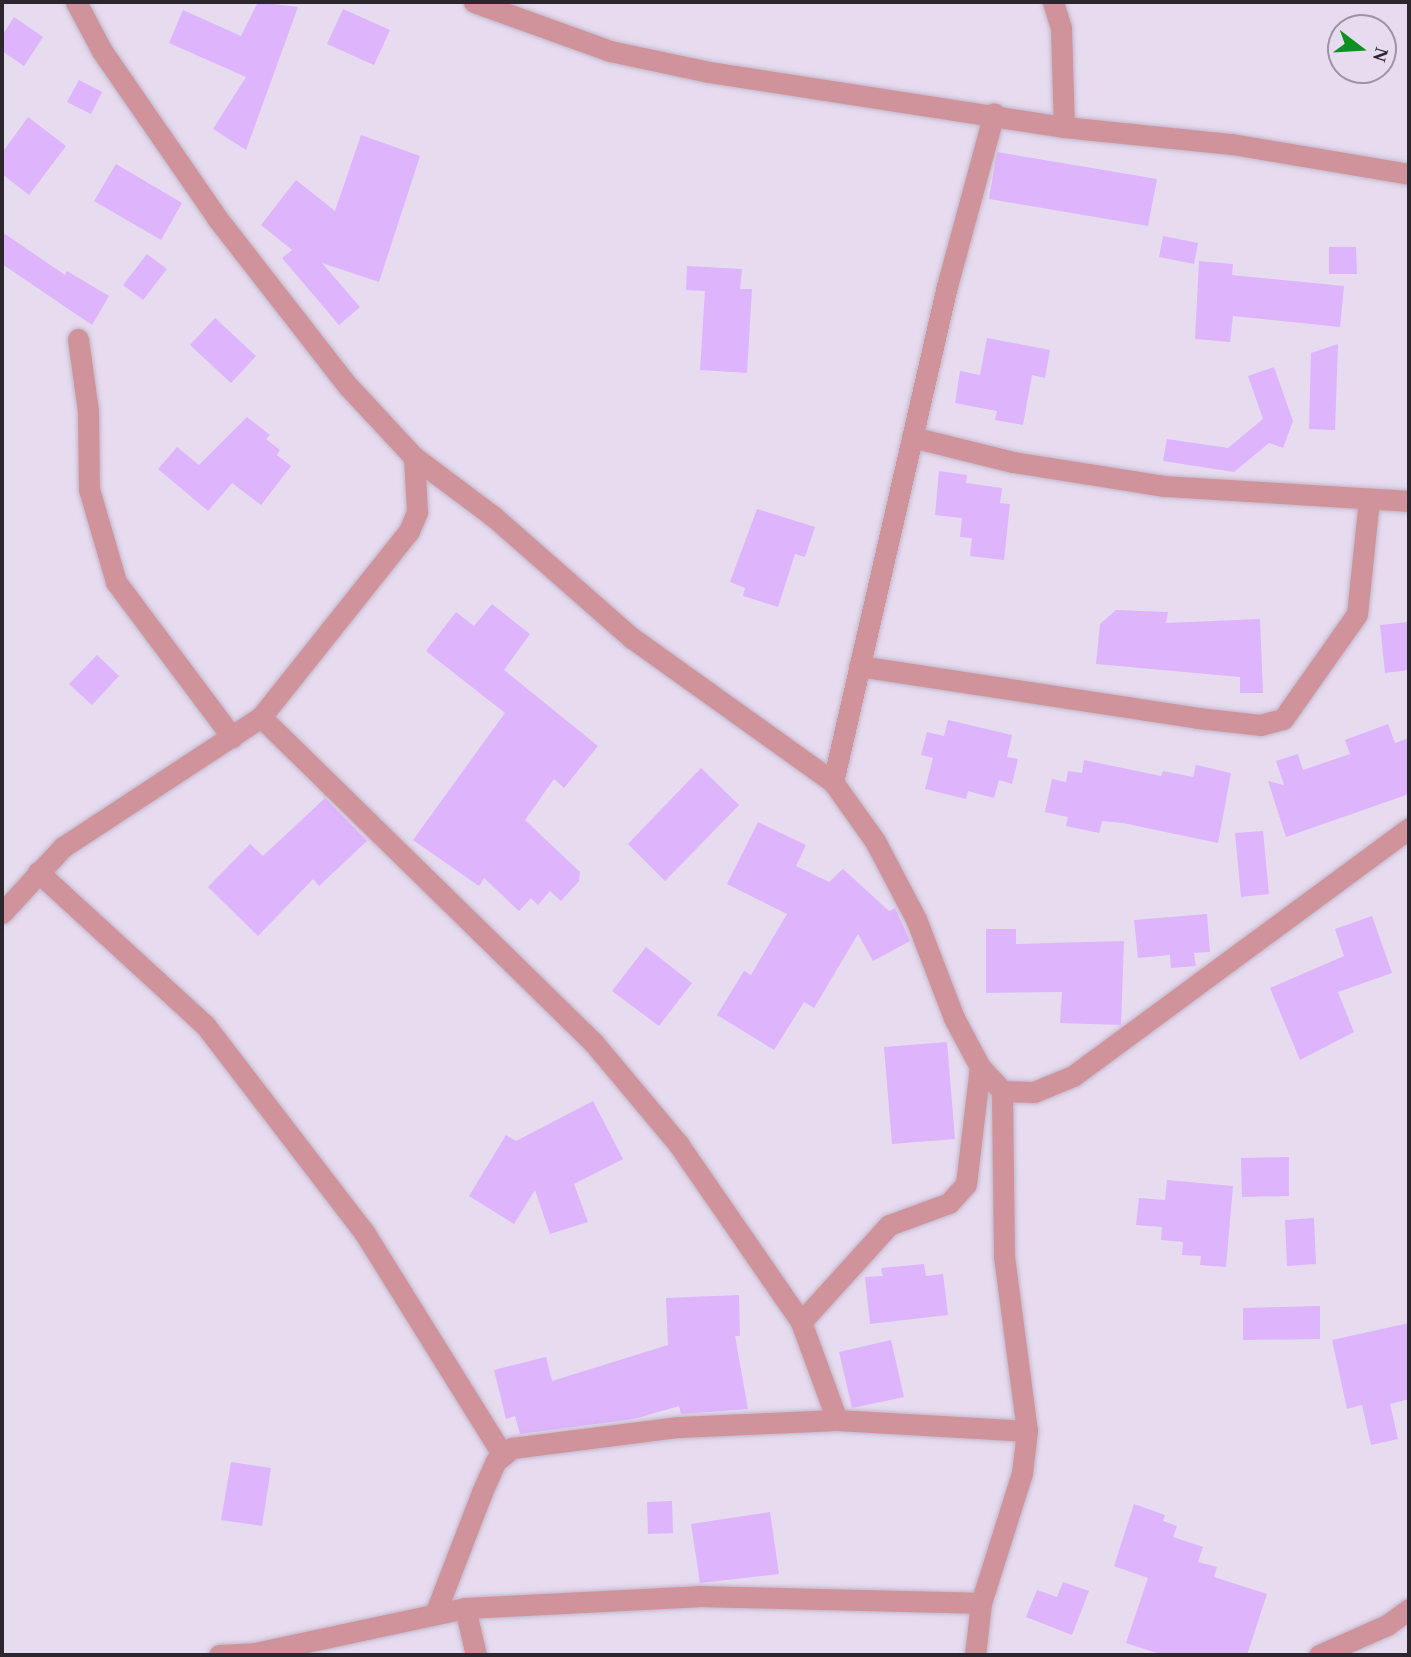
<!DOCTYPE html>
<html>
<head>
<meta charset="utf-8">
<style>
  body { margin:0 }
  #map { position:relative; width:1411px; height:1657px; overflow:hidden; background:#e7dbf0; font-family:Georgia,serif }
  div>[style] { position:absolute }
  .building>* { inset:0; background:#deb4fc }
  .roads { filter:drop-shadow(0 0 2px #c2b7c9) drop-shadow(0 0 2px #c2b7c9) }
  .minor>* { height:21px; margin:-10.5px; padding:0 10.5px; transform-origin:10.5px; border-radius:10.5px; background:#d1939b }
  .tertiary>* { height:21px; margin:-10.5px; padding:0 10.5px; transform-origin:10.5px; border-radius:10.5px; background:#d1939b }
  span { translate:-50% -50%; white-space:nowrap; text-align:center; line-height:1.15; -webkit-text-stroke:5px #e7dbf0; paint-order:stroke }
  .frame { position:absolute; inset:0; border:4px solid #2c272f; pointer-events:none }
  .north { position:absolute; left:1327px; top:14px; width:70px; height:70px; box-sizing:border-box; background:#e7dbf0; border:2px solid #9c93a3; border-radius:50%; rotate:107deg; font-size:19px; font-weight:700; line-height:28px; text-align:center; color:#2c272f }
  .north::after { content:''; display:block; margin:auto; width:24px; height:32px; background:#0b9122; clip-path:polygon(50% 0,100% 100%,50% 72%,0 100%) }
</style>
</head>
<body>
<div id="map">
  <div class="building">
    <div style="clip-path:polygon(258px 2px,298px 7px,246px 150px,213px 129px,246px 77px,169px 43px,183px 10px,241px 36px)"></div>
    <div style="clip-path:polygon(343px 9px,390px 30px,374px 65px,327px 44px)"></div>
    <div style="clip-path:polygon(14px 17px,43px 37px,24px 66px,2px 51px,2px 36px)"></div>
    <div style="clip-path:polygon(79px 80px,102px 92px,91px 114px,67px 102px)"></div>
    <div style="clip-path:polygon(28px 117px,66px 146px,29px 195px,2px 174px,2px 153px)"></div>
    <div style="clip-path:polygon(361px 135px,420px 156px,379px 282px,322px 263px,360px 307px,339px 325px,282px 258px,292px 250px,261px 225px,296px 180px,335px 211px)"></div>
    <div style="clip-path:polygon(997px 152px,1157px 179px,1148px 226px,989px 199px)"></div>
    <div style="clip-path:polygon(116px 164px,182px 203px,161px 240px,94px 201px)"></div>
    <div style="clip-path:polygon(2px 232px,65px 275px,67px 271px,109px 296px,92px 325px,2px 264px)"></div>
    <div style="clip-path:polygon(1163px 236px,1198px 243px,1194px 264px,1159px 257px)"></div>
    <div style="clip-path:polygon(1329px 247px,1356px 247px,1357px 274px,1329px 274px)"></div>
    <div style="clip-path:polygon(147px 254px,167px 269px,143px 300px,123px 285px)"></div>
    <div style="clip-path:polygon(1199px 261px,1233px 264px,1232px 275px,1344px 286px,1340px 327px,1233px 316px,1230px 342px,1195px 339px)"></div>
    <div style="clip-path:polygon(687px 266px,742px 269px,740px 289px,752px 289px,747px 373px,700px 370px,705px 291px,686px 290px)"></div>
    <div style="clip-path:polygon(215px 318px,256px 356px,231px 383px,190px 345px)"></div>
    <div style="clip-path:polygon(987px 338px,1050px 350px,1045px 378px,1032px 375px,1023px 425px,995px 420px,997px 411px,955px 403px,960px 371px,980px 375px)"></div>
    <div style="clip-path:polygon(1338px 344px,1335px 430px,1309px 429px,1311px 353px)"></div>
    <div style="clip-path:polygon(1274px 367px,1293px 421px,1283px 448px,1269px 443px,1234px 472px,1163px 461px,1167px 439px,1228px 448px,1263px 419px,1248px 376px)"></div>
    <div style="clip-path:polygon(247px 417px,270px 435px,266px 439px,280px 450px,277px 455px,291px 466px,261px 505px,232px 483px,208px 511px,158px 469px,177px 447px,199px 465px)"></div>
    <div style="clip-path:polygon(939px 471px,967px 475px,966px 483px,1002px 488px,1000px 503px,1010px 504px,1004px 560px,970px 556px,972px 538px,960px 537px,962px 518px,935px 515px)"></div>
    <div style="clip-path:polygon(757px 509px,815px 527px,805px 557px,795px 554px,778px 607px,743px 596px,745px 588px,730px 582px)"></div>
    <div style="clip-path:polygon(492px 604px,530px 634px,504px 670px,598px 746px,564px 788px,554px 779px,525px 820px,580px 872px,579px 881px,561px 901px,550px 891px,538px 905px,531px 898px,519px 911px,484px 878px,479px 886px,413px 840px,505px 713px,426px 651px,456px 612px,474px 626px)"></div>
    <div style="clip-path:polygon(1116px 610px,1168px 612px,1166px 623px,1260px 619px,1263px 693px,1240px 693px,1240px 677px,1096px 664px,1100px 624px)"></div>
    <div style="clip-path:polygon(1409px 622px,1409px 670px,1385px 673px,1380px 625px)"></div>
    <div style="clip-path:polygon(97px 655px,119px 676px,92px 705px,69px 684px)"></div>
    <div style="clip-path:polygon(948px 720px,1012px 735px,1007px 757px,1018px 759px,1012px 784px,999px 780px,994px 798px,968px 791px,966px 799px,925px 789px,933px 758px,921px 755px,927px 732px,944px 736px)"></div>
    <div style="clip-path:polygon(1388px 724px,1395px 743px,1409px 738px,1409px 794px,1286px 837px,1268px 781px,1284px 785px,1276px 761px,1298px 754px,1303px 770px,1350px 754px,1345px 740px)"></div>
    <div style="clip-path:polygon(1084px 760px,1161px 776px,1163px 771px,1193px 777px,1196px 765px,1231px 773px,1218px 843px,1123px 823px,1102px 821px,1099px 833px,1066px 826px,1068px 817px,1045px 812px,1052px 779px,1066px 782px,1068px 771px,1082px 773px)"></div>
    <div style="clip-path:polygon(701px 768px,739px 805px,665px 881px,628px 844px)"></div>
    <div style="clip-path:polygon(325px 798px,367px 841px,319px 886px,313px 879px,258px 936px,208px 887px,250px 844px,263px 856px)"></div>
    <div style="clip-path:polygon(758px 822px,806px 845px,796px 866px,829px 882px,843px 869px,889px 911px,895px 908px,910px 941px,873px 961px,858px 934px,814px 1008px,804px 1002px,774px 1050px,717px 1015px,744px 971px,751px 975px,787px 914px,727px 884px)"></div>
    <div style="clip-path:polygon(1263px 831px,1269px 894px,1241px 897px,1235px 833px)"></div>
    <div style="clip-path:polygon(1207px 914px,1210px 952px,1194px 953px,1196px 966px,1171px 968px,1170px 955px,1138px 958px,1134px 920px)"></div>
    <div style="clip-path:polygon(1372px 916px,1392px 973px,1338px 992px,1354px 1032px,1300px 1060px,1270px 988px,1344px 956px,1335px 929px)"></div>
    <div style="clip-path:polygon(986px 929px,1016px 929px,1016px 944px,1124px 941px,1121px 1025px,1060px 1023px,1062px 992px,986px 993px)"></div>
    <div style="clip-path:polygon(646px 947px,692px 983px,659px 1026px,612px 991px)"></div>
    <div style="clip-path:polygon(947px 1042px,955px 1139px,892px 1144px,884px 1047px)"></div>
    <div style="clip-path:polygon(593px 1101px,623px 1159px,574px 1184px,588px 1222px,550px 1234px,535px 1190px,514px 1224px,469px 1196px,506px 1135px,516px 1141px)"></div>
    <div style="clip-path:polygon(1289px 1157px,1289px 1196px,1242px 1197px,1241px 1158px)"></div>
    <div style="clip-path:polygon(1167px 1180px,1233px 1186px,1226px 1267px,1200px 1265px,1201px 1256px,1182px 1255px,1183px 1242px,1161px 1240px,1162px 1227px,1136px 1225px,1139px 1198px,1165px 1200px)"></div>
    <div style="clip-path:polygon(1314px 1218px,1316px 1264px,1287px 1266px,1285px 1220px)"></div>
    <div style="clip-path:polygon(924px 1264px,926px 1276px,943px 1274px,948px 1315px,870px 1324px,865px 1277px,883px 1276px,881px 1268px)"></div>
    <div style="clip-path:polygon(739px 1295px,740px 1336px,735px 1336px,748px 1409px,681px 1414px,679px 1406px,634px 1419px,520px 1434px,515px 1416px,506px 1419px,494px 1370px,546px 1357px,552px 1381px,668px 1345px,666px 1298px)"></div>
    <div style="clip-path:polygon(1320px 1306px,1320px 1339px,1243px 1340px,1243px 1308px)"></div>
    <div style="clip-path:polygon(1409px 1323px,1409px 1399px,1390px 1404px,1398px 1439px,1371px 1445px,1362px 1405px,1347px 1409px,1332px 1340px)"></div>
    <div style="clip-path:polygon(891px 1340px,904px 1397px,852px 1408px,839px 1352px)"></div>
    <div style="clip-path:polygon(231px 1462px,271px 1468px,262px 1526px,221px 1520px)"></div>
    <div style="clip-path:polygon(672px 1501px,673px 1533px,648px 1534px,647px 1502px)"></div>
    <div style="clip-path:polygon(1134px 1504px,1165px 1515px,1163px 1521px,1177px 1526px,1173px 1537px,1203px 1547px,1198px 1562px,1217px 1567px,1214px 1577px,1267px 1594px,1247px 1655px,1163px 1655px,1126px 1643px,1148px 1578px,1114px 1566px)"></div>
    <div style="clip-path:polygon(770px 1512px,779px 1574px,700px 1583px,691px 1524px)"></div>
    <div style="clip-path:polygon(1063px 1582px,1089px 1591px,1072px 1635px,1026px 1617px,1037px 1590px,1057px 1597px)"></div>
  </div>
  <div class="roads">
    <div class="minor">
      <div style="left:76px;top:2px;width:55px;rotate:62deg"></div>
      <div style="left:102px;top:51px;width:203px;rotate:55.4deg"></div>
      <div style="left:217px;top:218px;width:213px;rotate:52.1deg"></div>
      <div style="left:348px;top:386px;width:97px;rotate:47.1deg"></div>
      <div style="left:414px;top:457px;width:99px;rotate:36.8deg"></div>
      <div style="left:493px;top:516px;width:185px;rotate:41.3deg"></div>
      <div style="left:632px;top:638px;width:247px;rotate:35.6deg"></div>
      <div style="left:833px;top:782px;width:72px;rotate:54.6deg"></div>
      <div style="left:875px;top:841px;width:88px;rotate:62.3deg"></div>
      <div style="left:916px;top:919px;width:106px;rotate:69deg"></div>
      <div style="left:954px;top:1018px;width:55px;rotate:62deg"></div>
      <div style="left:980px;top:1067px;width:33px;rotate:47deg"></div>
      <div style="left:1002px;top:1091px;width:32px;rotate:2deg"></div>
      <div style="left:1034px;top:1092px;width:42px;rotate:-22.3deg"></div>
      <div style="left:1073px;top:1076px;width:418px;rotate:-36.4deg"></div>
      <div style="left:1053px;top:2px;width:27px;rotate:73deg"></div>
      <div style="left:1061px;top:28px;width:99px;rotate:88.3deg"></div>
      <div style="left:78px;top:339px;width:73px;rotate:82.1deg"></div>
      <div style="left:88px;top:411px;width:78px;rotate:89.3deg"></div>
      <div style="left:89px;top:489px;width:97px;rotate:73.8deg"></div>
      <div style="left:116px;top:582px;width:194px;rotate:53.2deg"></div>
      <div style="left:912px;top:437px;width:104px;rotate:13.9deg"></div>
      <div style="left:1013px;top:462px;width:154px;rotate:9deg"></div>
      <div style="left:1165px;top:486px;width:244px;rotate:3.5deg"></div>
      <div style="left:859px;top:666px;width:343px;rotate:8.7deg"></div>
      <div style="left:1198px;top:718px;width:62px;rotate:6.4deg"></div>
      <div style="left:1260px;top:725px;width:24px;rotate:-15deg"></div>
      <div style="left:1283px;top:719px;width:128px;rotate:-54.8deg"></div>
      <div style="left:1357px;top:614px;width:116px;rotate:-84deg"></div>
      <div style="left:261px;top:717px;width:465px;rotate:44.4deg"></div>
      <div style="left:593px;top:1042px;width:134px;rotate:50.1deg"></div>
      <div style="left:679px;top:1145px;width:215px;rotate:55.4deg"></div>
      <div style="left:801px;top:1322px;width:104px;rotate:69.8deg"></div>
      <div style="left:833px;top:782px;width:509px;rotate:-77.06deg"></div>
      <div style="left:947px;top:286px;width:179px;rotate:-74.8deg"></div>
      <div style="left:38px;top:872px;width:226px;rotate:42.5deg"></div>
      <div style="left:205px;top:1025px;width:261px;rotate:52.5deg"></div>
      <div style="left:364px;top:1232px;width:263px;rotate:58.1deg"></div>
      <div style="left:2px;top:913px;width:90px;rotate:-47.3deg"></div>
      <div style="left:63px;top:847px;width:237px;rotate:-33.3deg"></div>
      <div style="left:261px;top:717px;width:238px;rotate:-51.5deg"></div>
      <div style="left:409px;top:531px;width:21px;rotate:-67deg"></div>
      <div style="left:417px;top:512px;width:55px;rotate:-93.1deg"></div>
      <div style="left:801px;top:1322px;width:131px;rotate:-47.8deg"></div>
      <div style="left:889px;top:1225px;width:64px;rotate:-20.1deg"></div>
      <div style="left:949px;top:1203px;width:25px;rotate:-48deg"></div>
      <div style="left:966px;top:1184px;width:118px;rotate:-83.2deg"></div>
      <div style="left:465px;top:1608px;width:48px;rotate:76.8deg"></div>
      <div style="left:435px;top:1614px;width:131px;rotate:-68.9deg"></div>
      <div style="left:482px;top:1492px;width:34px;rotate:-66deg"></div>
      <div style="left:496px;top:1461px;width:21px;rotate:-39deg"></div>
      <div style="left:512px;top:1448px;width:168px;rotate:-7.2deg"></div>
      <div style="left:679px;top:1427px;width:158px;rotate:-2.5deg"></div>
      <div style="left:837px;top:1420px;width:190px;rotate:3.3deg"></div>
      <div style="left:219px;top:1655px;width:36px;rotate:-3deg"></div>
      <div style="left:255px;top:1653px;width:215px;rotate:-12.1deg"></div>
      <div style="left:465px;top:1608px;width:233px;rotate:-2.9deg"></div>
      <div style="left:698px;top:1596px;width:283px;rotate:1.4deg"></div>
      <div style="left:975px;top:1655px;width:52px;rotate:-83.4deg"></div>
      <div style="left:981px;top:1603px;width:136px;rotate:-72.5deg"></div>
      <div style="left:1022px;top:1473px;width:42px;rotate:-83.2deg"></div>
      <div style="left:1027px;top:1431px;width:177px;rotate:-97.5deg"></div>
      <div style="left:1004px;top:1256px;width:165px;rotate:-90.7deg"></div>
      <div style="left:1319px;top:1655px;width:74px;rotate:-23.8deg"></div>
      <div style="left:1387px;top:1625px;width:27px;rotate:-36deg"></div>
    </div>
    <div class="tertiary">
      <div style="left:474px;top:2px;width:145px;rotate:19.8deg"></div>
      <div style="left:610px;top:51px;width:101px;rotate:12deg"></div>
      <div style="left:709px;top:72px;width:359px;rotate:8.8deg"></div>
      <div style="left:1064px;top:127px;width:169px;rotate:5.8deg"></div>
      <div style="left:1232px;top:144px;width:180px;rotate:9.6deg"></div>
    </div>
  </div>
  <div class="frame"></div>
  <div class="north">N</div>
</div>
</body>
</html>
